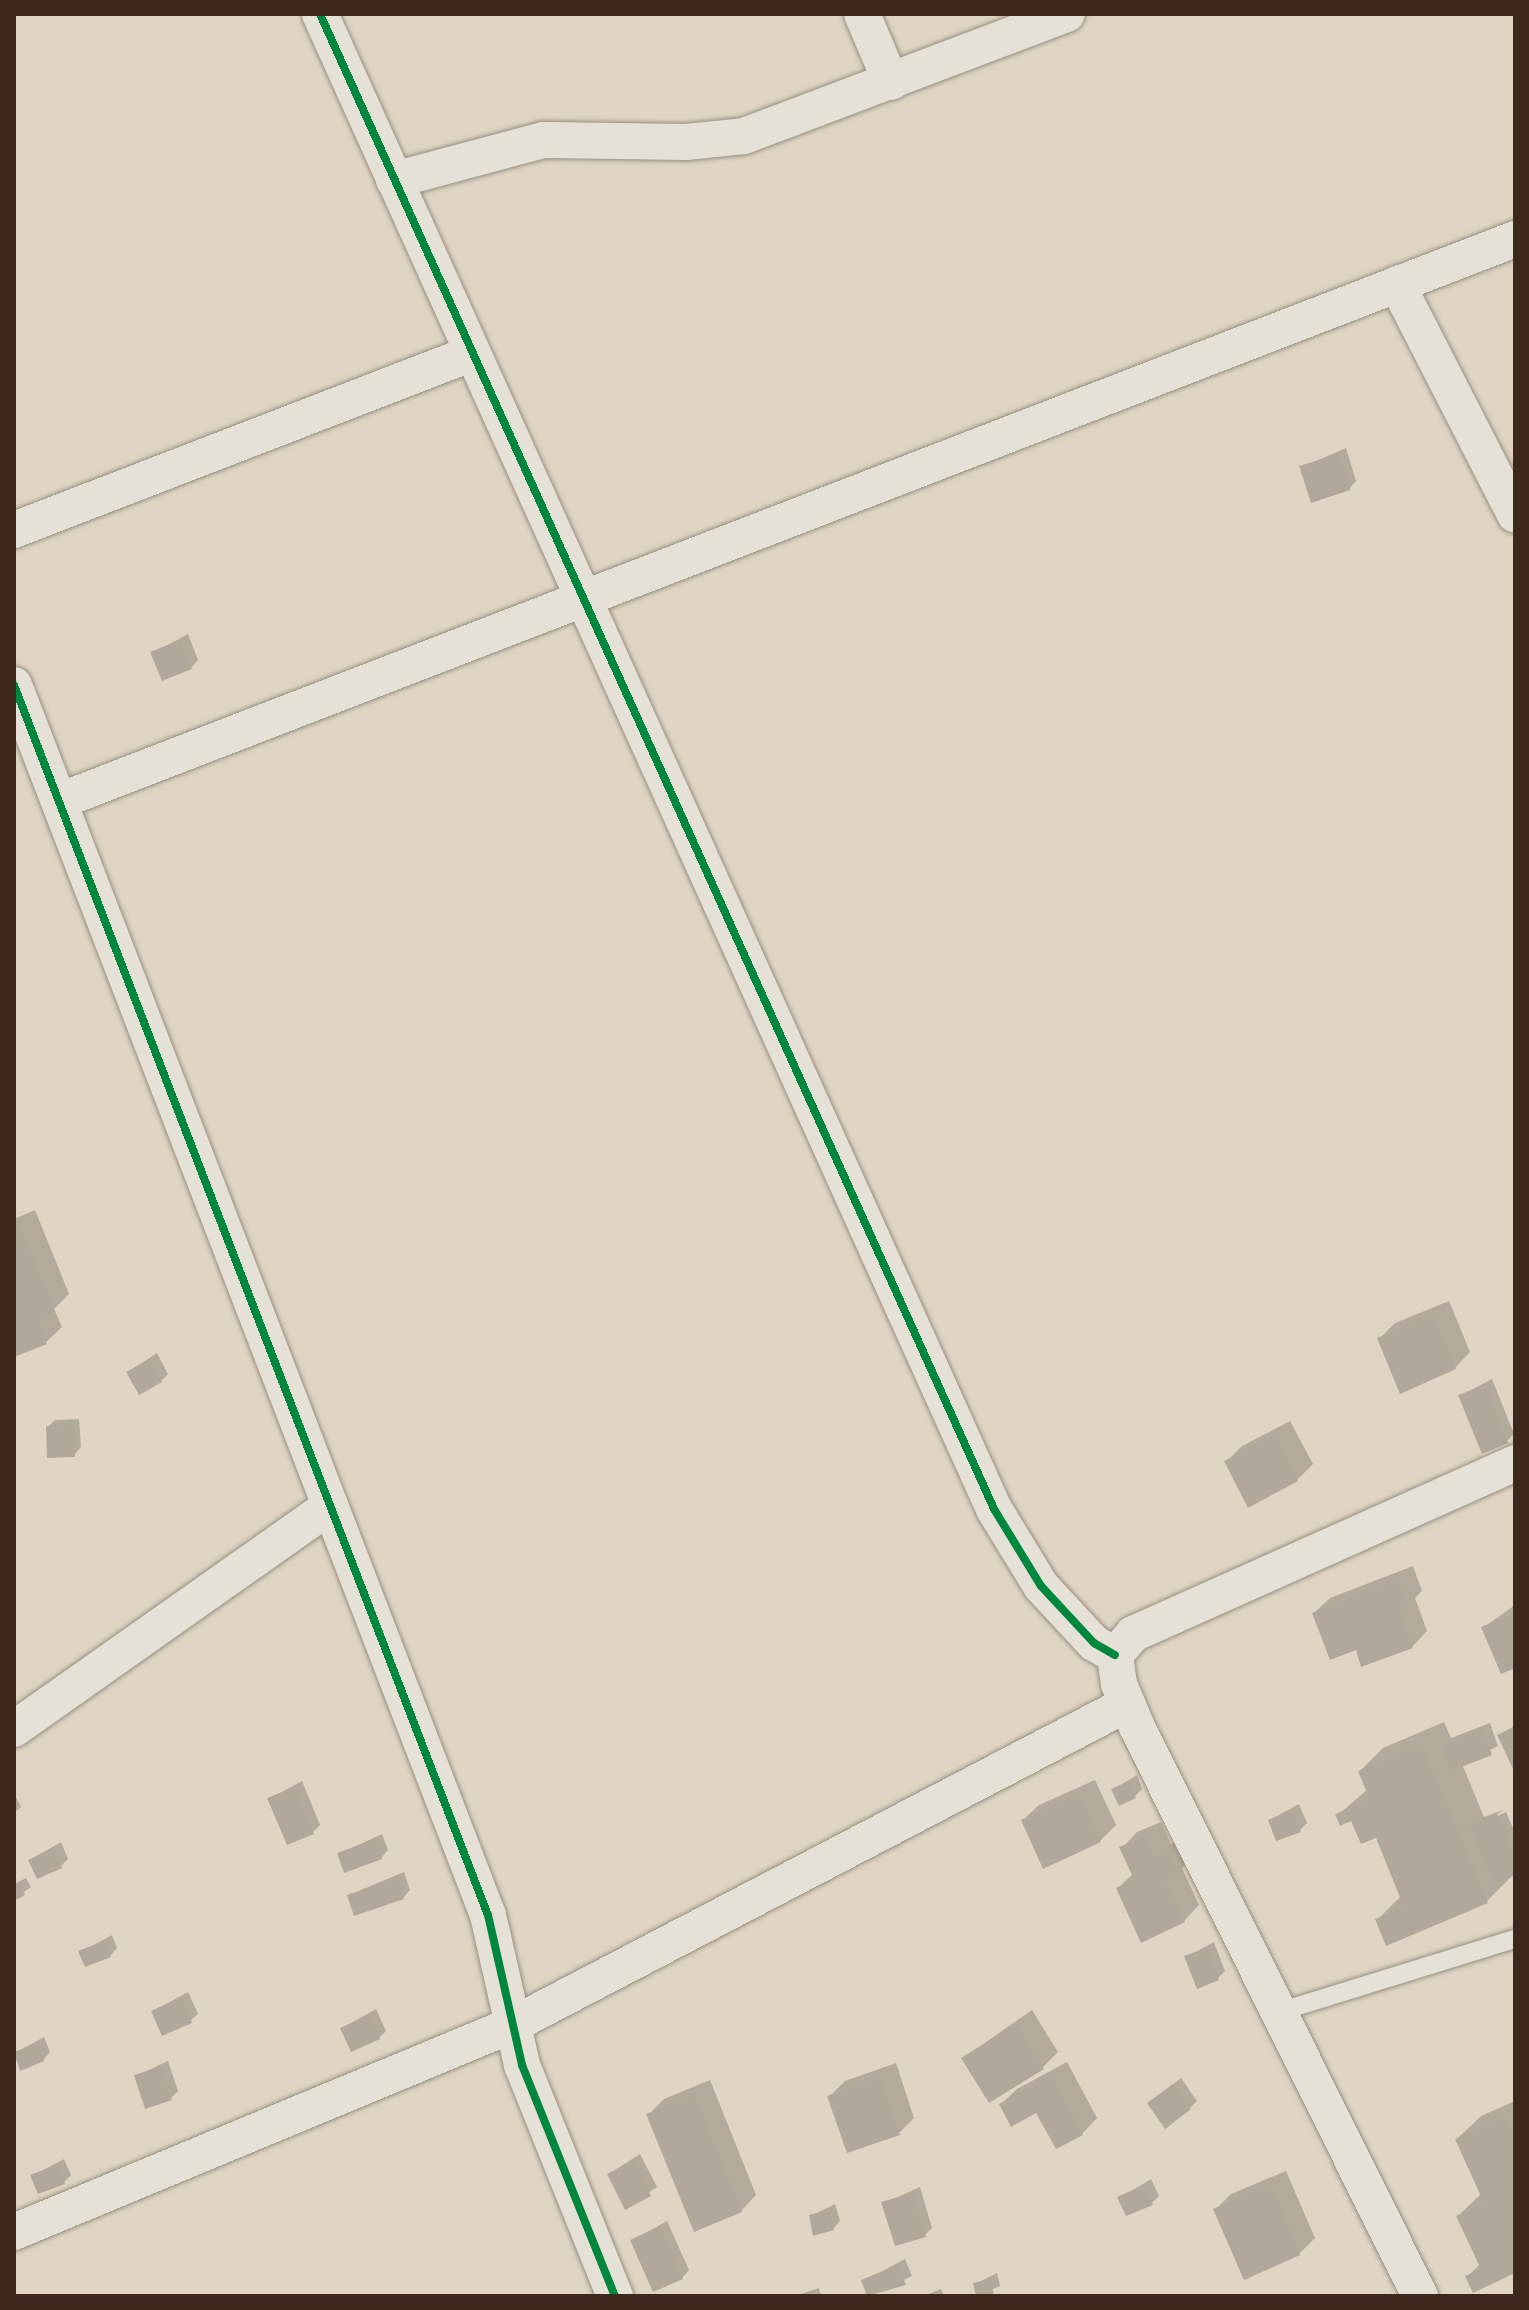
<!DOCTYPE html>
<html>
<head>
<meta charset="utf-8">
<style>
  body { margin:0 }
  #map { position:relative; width:1529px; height:2310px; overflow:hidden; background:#dfd5c2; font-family:"Libre Caslon Text",serif }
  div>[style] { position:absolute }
  .shadow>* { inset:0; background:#0003 }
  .building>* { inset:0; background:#b0a89b }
  .roads { filter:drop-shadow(0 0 2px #988f83) drop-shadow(0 0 2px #988f83) }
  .service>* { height:18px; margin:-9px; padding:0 9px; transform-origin:9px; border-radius:9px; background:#e6e1d7 }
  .minor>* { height:36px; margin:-18px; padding:0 18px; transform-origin:18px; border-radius:18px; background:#e6e1d7 }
  .cycleway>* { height:8px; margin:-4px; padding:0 4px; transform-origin:4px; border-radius:4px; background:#00873e }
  span { translate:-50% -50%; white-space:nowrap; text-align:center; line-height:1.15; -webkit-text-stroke:6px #f2e6d0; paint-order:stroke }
  .frame { position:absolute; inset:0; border:16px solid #3e281e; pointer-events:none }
</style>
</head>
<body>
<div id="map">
  <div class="shadow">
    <div style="clip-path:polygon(1346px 448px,1356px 481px,1349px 489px,1302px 467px)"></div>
    <div style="clip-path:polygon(188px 634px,198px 660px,191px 668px,153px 653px)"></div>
    <div style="clip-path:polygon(35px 1210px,69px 1294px,54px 1309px,62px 1327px,46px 1342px,14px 1355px,14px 1219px)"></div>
    <div style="clip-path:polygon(1449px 1301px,1470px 1352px,1455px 1368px,1380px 1338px,1395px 1323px)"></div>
    <div style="clip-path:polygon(157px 1353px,168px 1374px,161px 1381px,129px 1372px)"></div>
    <div style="clip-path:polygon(1492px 1379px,1514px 1434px,1507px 1441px,1460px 1396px)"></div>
    <div style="clip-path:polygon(79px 1419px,81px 1447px,74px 1455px,48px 1427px,55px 1420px)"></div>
    <div style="clip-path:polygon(1290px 1421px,1313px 1464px,1297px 1480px,1227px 1461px,1242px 1446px)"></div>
    <div style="clip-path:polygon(1413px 1566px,1422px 1591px,1415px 1598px,1427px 1631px,1412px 1647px,1357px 1647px,1314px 1613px,1330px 1598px)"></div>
    <div style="clip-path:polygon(1515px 1605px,1515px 1666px,1483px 1628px)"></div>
    <div style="clip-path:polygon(1444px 1722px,1451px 1738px,1490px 1723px,1498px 1746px,1462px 1764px,1484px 1817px,1505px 1809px,1485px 1822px,1506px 1812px,1515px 1833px,1515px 1873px,1486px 1902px,1377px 1920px,1400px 1897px,1377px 1835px,1352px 1818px,1338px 1815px,1368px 1789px,1360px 1771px,1383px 1748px)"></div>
    <div style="clip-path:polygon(1137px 1775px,1142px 1789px,1135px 1796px,1113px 1790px)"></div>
    <div style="clip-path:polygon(1095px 1780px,1116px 1825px,1100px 1841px,1023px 1820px,1039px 1805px)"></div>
    <div style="clip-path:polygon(302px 1781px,320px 1825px,313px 1832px,269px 1799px)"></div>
    <div style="clip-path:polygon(14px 1793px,21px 1807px,14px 1813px)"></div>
    <div style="clip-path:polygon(1299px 1804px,1307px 1823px,1300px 1830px,1270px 1820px)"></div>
    <div style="clip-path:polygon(1161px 1822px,1171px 1844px,1184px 1838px,1193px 1858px,1182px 1868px,1199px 1905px,1184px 1921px,1118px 1888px,1134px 1873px,1122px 1848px,1137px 1832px)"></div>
    <div style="clip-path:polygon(382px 1834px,388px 1850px,381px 1858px,339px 1854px)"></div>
    <div style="clip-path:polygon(61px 1842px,68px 1859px,61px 1866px,30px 1860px)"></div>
    <div style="clip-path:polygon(404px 1872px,410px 1890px,403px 1898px,349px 1895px)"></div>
    <div style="clip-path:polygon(26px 1878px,31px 1887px,14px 1899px,14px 1884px)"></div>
    <div style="clip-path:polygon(112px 1935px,117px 1948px,110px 1956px,81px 1952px)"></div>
    <div style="clip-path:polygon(1214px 1942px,1225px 1971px,1218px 1978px,1186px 1957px)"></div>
    <div style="clip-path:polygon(188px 1992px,198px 2014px,190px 2021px,153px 2011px)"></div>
    <div style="clip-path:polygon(376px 2009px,386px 2031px,379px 2038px,342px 2028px)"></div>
    <div style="clip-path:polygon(1032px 2010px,1058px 2052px,1043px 2067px,963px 2058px)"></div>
    <div style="clip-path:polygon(44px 2037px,50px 2052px,43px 2060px,15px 2053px)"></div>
    <div style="clip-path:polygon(168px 2061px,178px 2091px,171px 2098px,136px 2076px)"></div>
    <div style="clip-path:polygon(1067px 2062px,1097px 2118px,1082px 2134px,1037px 2110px,1001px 2104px,1017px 2089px)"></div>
    <div style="clip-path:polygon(896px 2063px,914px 2118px,898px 2134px,830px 2096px,845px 2081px)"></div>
    <div style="clip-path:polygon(1181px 2078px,1197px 2101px,1190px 2108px,1157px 2097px)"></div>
    <div style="clip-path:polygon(710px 2080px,756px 2195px,741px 2211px,649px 2114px,664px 2099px)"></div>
    <div style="clip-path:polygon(1515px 2101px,1515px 2271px,1467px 2277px,1480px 2264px,1458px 2216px,1482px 2193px,1457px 2139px,1481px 2116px)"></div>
    <div style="clip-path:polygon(640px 2154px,657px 2187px,626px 2207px,609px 2174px)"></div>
    <div style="clip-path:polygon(64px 2159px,71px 2175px,64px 2182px,32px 2176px)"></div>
    <div style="clip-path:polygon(1286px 2171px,1315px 2238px,1299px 2254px,1216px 2209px,1231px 2194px)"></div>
    <div style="clip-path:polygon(1151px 2179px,1159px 2196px,1152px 2203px,1120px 2198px)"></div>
    <div style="clip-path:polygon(920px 2187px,932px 2228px,925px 2235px,884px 2203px)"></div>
    <div style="clip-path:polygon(835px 2204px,840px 2221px,833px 2229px,811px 2216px)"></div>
    <div style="clip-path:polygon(667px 2221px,689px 2270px,682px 2278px,633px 2240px)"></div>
    <div style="clip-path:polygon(905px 2259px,912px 2276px,869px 2296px,864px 2281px)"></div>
    <div style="clip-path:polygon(997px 2273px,1000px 2286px,978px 2296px,975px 2284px)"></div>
    <div style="clip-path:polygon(819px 2288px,821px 2296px,795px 2296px)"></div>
    <div style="clip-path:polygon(941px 2289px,944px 2296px,924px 2296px)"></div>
  </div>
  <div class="building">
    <div style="clip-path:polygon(1339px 454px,1350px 490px,1311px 503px,1299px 466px)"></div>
    <div style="clip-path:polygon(180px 640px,192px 669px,162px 681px,150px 652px)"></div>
    <div style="clip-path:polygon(19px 1224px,55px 1311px,37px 1319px,47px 1344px,14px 1357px,14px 1226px)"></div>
    <div style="clip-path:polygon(1433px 1315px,1456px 1369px,1400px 1394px,1377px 1338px)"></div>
    <div style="clip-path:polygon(149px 1359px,162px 1382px,139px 1395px,126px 1372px)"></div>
    <div style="clip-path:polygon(1485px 1385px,1508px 1443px,1482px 1454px,1458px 1395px)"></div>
    <div style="clip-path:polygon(73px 1425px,75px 1457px,47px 1458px,46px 1426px)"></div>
    <div style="clip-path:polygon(1274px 1435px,1298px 1481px,1248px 1508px,1224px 1461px)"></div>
    <div style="clip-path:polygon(1398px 1580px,1408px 1608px,1400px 1612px,1413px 1648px,1361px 1667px,1356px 1650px,1330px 1660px,1312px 1613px)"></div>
    <div style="clip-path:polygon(1515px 1613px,1515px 1668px,1501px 1674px,1481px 1627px)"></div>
    <div style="clip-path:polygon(1515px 1726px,1515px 1773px,1497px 1735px)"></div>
    <div style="clip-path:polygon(1482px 1729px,1492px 1755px,1451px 1771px,1442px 1745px)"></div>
    <div style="clip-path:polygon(1421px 1744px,1488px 1903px,1386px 1946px,1375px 1919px,1404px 1907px,1376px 1838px,1361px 1844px,1351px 1821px,1340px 1826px,1335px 1814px,1370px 1800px,1358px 1771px)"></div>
    <div style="clip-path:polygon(1129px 1781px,1136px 1798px,1119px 1806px,1111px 1789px)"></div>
    <div style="clip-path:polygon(295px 1787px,314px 1834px,287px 1845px,267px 1798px)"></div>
    <div style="clip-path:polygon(1079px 1794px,1101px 1842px,1043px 1869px,1021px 1820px)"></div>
    <div style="clip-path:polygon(1292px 1810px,1301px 1832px,1276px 1841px,1268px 1820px)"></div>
    <div style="clip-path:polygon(1497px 1814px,1515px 1856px,1515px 1875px,1494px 1884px,1470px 1826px)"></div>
    <div style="clip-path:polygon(1145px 1836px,1155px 1858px,1168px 1852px,1178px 1875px,1165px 1881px,1185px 1922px,1141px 1943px,1116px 1888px,1134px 1879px,1119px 1847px)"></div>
    <div style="clip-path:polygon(375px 1839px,382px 1859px,344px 1873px,337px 1853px)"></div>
    <div style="clip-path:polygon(53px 1848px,62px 1868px,37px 1879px,28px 1860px)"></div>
    <div style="clip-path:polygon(397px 1878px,404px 1899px,354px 1916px,347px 1895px)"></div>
    <div style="clip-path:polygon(19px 1884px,25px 1895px,14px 1901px,14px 1886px)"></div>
    <div style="clip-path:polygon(104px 1941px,111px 1957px,85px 1967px,78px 1951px)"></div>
    <div style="clip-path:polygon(1207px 1948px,1219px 1980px,1197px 1989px,1184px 1956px)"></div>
    <div style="clip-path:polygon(181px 1998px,192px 2023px,162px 2036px,151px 2011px)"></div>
    <div style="clip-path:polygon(369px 2015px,380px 2039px,351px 2052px,340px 2028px)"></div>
    <div style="clip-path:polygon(1016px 2024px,1044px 2069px,989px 2103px,961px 2058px)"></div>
    <div style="clip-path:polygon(37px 2043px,44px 2061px,20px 2071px,14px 2052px)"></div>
    <div style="clip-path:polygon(161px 2067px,172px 2100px,145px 2109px,134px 2075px)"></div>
    <div style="clip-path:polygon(1051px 2076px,1083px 2135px,1056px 2149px,1036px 2113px,1011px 2127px,999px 2104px)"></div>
    <div style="clip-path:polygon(880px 2077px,900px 2135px,847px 2153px,827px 2096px)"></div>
    <div style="clip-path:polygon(1173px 2084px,1191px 2109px,1165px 2129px,1147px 2103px)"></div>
    <div style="clip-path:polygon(694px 2094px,742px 2212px,694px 2232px,646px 2114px)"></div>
    <div style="clip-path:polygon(1504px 2117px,1515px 2141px,1515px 2273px,1473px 2293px,1465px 2276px,1481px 2269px,1456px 2216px,1484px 2203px,1455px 2139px)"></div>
    <div style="clip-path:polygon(633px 2160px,651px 2196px,625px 2210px,607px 2174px)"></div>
    <div style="clip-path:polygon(57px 2165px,65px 2184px,38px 2194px,30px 2175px)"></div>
    <div style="clip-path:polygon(1144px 2185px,1153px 2205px,1126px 2216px,1117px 2197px)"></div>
    <div style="clip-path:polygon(1271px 2185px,1300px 2255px,1244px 2280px,1213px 2209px)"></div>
    <div style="clip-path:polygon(913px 2193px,926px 2237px,895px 2246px,881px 2202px)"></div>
    <div style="clip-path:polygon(828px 2210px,834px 2230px,813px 2236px,809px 2215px)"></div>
    <div style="clip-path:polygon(660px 2226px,683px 2279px,653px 2292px,630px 2240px)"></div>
    <div style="clip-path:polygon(898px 2265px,906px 2285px,867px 2296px,861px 2280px)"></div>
    <div style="clip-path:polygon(990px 2279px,994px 2295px,976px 2296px,973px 2283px)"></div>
  </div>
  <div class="roads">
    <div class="service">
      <div style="left:1282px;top:2011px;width:244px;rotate:-17.2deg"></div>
    </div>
    <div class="minor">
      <div style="left:320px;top:14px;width:1640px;rotate:65.73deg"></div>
      <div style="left:994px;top:1509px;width:90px;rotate:58.6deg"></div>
      <div style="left:1041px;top:1586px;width:78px;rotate:47.1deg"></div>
      <div style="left:1094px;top:1643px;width:24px;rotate:30deg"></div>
      <div style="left:862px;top:14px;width:74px;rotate:66.9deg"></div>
      <div style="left:394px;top:180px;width:154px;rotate:-15deg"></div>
      <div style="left:543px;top:140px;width:143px;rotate:0.8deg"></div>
      <div style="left:686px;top:142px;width:58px;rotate:-5.9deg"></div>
      <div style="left:744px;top:136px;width:345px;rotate:-20.7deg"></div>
      <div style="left:1397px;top:284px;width:259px;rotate:62.9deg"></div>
      <div style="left:14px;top:530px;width:491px;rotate:-21.1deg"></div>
      <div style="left:14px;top:685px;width:1318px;rotate:68.93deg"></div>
      <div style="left:488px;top:1915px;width:154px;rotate:77.2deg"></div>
      <div style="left:522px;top:2065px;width:249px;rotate:68.1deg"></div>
      <div style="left:62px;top:800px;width:1558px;rotate:-21.11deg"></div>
      <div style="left:14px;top:1729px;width:387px;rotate:-35.2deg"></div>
      <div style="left:14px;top:2232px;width:539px;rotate:-22.57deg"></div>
      <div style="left:512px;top:2025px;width:694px;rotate:-27.56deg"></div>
      <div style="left:1420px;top:2296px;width:635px;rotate:-116.44deg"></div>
      <div style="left:1137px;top:1727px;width:47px;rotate:-112.7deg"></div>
      <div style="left:1119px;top:1684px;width:29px;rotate:-98deg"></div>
      <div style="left:1115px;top:1655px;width:28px;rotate:-49deg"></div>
      <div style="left:1133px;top:1634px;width:419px;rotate:-24.1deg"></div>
    </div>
  </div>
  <div class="cycleway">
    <div style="left:320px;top:14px;width:1640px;rotate:65.73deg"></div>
    <div style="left:994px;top:1509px;width:90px;rotate:58.6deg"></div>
    <div style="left:1041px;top:1586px;width:78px;rotate:47.1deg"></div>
    <div style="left:1094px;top:1643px;width:24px;rotate:30deg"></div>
    <div style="left:14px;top:685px;width:1318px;rotate:68.93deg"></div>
    <div style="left:488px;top:1915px;width:154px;rotate:77.2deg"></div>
    <div style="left:522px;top:2065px;width:249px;rotate:68.1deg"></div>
  </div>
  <div class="frame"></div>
</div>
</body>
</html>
